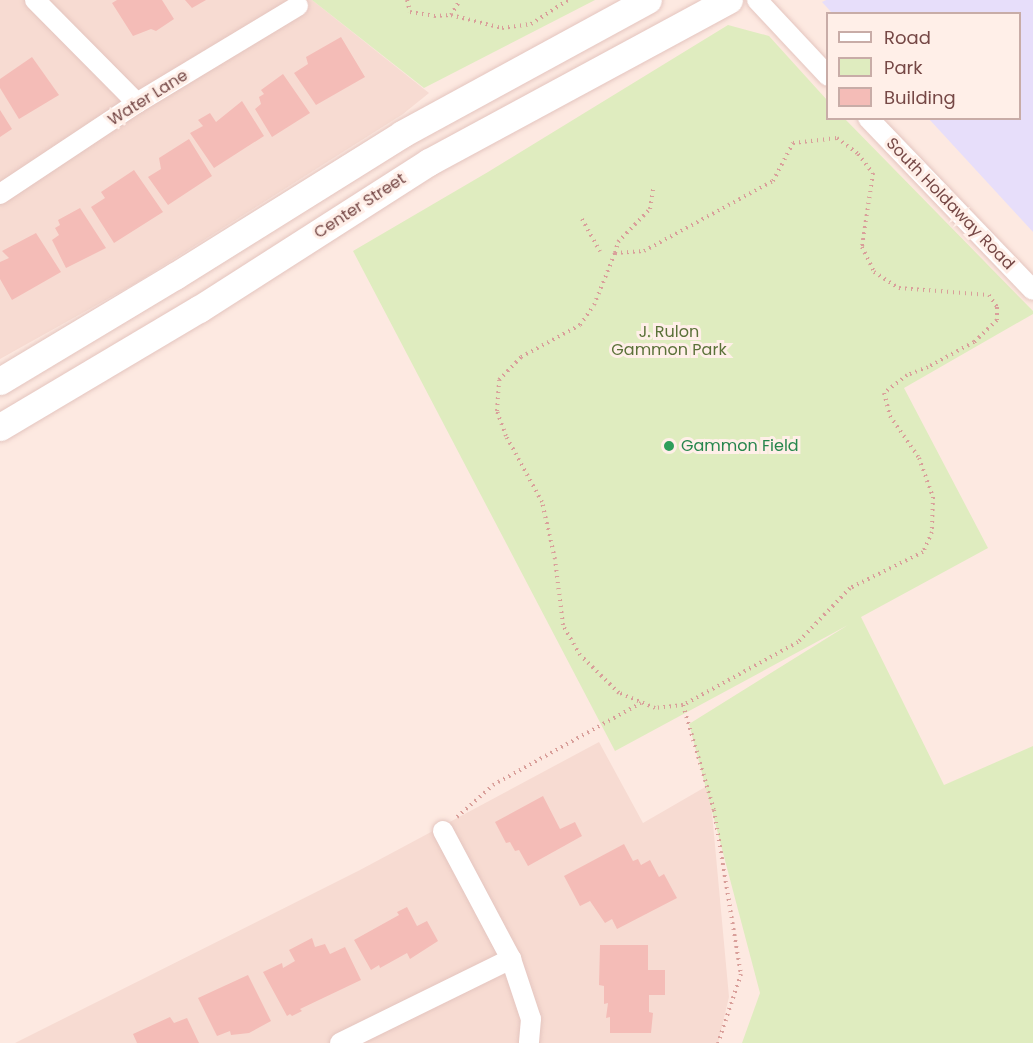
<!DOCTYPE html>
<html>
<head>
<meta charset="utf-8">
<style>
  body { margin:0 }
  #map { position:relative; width:1033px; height:1043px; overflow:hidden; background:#fde9e1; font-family:Poppins,sans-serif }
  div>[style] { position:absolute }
  .residential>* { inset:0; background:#f7dbd2 }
  .education>* { inset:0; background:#e7defa }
  .green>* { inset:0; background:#dfecbf }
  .building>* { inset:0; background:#f4bcb7 }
  .path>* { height:4px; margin-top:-2px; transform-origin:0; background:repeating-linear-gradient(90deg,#d99f9a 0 1.5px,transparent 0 6px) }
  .roads { filter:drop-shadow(0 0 2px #e4c5bf) drop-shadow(0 0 2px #e4c5bf) }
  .street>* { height:20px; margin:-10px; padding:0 10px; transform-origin:10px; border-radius:10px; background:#fff }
  .secondary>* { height:27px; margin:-13.5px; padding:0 13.5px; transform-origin:13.5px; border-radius:13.5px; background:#fff }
  .dots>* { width:16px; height:16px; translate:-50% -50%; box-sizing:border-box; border:3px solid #ffefe8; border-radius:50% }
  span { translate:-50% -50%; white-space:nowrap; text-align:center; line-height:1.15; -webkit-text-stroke:6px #ffefe8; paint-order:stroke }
  .street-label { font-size:16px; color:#764846 }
  .park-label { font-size:16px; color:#5b7139 }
  .leisure-label { font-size:16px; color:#27864d }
  .left { translate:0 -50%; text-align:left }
  .legend { position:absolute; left:826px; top:12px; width:195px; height:108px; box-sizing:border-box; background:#ffefe8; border:2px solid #c8aca7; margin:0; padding:8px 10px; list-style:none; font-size:18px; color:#764846 }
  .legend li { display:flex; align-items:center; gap:12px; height:30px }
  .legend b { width:30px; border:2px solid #c8aca7 }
</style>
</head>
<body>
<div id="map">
  <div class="residential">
    <div style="clip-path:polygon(0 0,312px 0,429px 93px,403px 114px,136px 283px,0 359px)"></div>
    <div style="clip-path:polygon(599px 742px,643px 823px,707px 786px,712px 813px,729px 997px,718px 1043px,15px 1043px,360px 870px)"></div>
  </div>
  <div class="education">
    <div style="clip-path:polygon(826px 0,1033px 0,1033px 232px,929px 119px,1020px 118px,1020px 14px,832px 13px,822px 2px)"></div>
  </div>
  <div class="green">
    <div style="clip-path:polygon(312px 0,595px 0,424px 88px)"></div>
    <div style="clip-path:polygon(728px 25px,769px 36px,827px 100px,828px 118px,845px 119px,1033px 311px,1033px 314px,904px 388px,988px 548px,861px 617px,944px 785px,1033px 746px,1033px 1043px,742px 1043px,760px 993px,689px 724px,848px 625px,615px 751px,353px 251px,488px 172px)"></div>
  </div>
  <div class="building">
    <div style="clip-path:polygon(117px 0,162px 0,174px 19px,156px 31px,151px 29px,133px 36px,112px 3px)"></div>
    <div style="clip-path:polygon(185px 0,206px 0,192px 8px)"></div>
    <div style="clip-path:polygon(341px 37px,365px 77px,316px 105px,294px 73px,308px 64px,306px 57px)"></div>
    <div style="clip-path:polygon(32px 57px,59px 95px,19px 119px,0 88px,0 79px)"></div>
    <div style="clip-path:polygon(283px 74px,310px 113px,272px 137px,255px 109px,261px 104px,259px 97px,264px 94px,261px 90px)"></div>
    <div style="clip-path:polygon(242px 101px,264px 136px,214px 168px,190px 133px,203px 126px,198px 120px,210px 113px,216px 122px)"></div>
    <div style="clip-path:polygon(0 110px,12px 129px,0 137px)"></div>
    <div style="clip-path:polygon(189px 139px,212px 176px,168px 205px,148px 177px,161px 169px,159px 158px)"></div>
    <div style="clip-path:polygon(134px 170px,163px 212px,114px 243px,91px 207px,105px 198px,101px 192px)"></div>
    <div style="clip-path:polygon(80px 208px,106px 248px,66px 268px,52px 240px,59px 235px,55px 228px,60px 225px,58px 220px)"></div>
    <div style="clip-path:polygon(36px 233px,61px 272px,12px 300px,0 279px,0 262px,9px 258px,2px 251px)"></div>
    <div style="clip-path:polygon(543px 796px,560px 829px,575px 822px,582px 836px,528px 866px,519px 850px,515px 851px,510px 842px,506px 843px,495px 822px)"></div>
    <div style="clip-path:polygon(624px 844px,633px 861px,638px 859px,641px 865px,650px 860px,659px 877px,664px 874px,677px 898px,617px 929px,612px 919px,605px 923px,590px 901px,580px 906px,564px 876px)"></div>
    <div style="clip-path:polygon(407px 907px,417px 926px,427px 921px,438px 941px,410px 959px,407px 953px,380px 968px,379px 965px,371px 970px,354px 940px,399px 915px,397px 912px)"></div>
    <div style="clip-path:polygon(312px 938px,315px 947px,325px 944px,330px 954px,345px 947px,361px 980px,300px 1009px,302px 1011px,292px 1016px,290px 1014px,287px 1016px,263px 972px,282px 963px,283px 968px,295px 961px,289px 950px)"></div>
    <div style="clip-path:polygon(600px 945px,648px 945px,648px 970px,665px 970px,665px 995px,649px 995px,649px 1012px,653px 1013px,651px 1033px,610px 1033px,610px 1017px,606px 1018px,608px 1003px,604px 1004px,604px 986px,599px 985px)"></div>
    <div style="clip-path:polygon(248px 975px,271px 1021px,249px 1033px,231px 1035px,230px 1031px,217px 1036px,198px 998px)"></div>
    <div style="clip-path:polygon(170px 1017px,174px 1023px,187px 1018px,199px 1043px,137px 1043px,133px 1034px)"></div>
  </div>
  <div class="path">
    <div style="left:407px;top:0;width:12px;rotate:76deg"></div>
    <div style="left:410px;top:12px;width:24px;rotate:9deg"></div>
    <div style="left:434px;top:16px;width:17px;rotate:-3deg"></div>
    <div style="left:451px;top:15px;width:53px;rotate:14.3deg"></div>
    <div style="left:502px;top:28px;width:29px;rotate:-8deg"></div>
    <div style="left:531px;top:24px;width:44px;rotate:-33deg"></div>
    <div style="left:451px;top:15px;width:17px;rotate:-59deg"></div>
    <div style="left:837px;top:138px;width:26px;rotate:37deg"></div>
    <div style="left:858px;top:154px;width:24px;rotate:52deg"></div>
    <div style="left:873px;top:173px;width:75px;rotate:98.5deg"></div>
    <div style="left:862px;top:247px;width:28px;rotate:64deg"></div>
    <div style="left:874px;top:272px;width:30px;rotate:33deg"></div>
    <div style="left:899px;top:288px;width:90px;rotate:4.4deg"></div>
    <div style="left:989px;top:295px;width:14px;rotate:56deg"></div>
    <div style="left:997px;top:307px;width:13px;rotate:90deg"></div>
    <div style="left:997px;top:320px;width:32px;rotate:136deg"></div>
    <div style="left:974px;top:342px;width:52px;rotate:151.5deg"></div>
    <div style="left:928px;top:367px;width:22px;rotate:159deg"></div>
    <div style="left:907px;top:375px;width:29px;rotate:142deg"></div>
    <div style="left:884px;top:393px;width:24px;rotate:75deg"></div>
    <div style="left:890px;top:416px;width:51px;rotate:55.4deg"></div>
    <div style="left:919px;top:458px;width:41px;rotate:70.3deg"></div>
    <div style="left:933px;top:497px;width:35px;rotate:92deg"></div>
    <div style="left:932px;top:532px;width:22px;rotate:114deg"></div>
    <div style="left:923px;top:552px;width:81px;rotate:153.7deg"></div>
    <div style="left:850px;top:588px;width:75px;rotate:133.9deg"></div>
    <div style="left:798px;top:642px;width:131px;rotate:151.3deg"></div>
    <div style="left:683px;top:705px;width:28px;rotate:174deg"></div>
    <div style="left:655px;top:708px;width:39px;rotate:-157deg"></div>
    <div style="left:619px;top:693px;width:54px;rotate:-135.7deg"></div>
    <div style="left:580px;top:655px;width:34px;rotate:-120deg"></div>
    <div style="left:563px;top:625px;width:66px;rotate:-96.9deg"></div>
    <div style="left:555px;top:559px;width:58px;rotate:-102.8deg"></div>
    <div style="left:542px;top:502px;width:75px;rotate:-118.6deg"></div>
    <div style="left:506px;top:436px;width:27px;rotate:-110deg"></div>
    <div style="left:497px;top:411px;width:31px;rotate:-86deg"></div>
    <div style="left:499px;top:380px;width:32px;rotate:-46deg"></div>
    <div style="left:521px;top:357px;width:67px;rotate:-28.5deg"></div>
    <div style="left:580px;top:325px;width:24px;rotate:-55deg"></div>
    <div style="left:594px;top:305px;width:56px;rotate:-68deg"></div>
    <div style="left:615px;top:253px;width:29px;rotate:-4deg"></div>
    <div style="left:644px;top:251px;width:147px;rotate:-28.5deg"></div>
    <div style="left:773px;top:181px;width:43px;rotate:-62.2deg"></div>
    <div style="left:793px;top:143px;width:44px;rotate:-6.5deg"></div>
    <div style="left:582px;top:219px;width:37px;rotate:61deg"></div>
    <div style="left:615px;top:253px;width:11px;rotate:-75deg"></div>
    <div style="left:618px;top:242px;width:46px;rotate:-45.9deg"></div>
    <div style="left:650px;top:209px;width:20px;rotate:-81deg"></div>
    <div style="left:683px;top:705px;width:109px;rotate:73.6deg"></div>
    <div style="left:714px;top:810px;width:166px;rotate:80.7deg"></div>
    <div style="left:741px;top:974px;width:73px;rotate:108.4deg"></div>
    <div style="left:457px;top:817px;width:48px;rotate:-41.6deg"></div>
    <div style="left:493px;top:785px;width:169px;rotate:-29deg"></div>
  </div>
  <div class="roads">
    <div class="street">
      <div style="left:35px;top:0;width:145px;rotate:45.3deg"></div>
      <div style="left:757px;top:0;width:104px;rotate:46.9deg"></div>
      <div style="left:868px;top:118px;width:238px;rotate:46.2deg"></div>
      <div style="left:0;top:194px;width:164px;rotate:-33.6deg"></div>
      <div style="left:137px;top:103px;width:188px;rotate:-31.1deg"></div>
      <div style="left:443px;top:831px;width:145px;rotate:62deg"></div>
      <div style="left:511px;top:959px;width:63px;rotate:71.6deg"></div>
      <div style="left:531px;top:1019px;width:24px;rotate:95deg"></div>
      <div style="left:340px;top:1043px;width:191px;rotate:-26.2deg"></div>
    </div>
    <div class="secondary">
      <div style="left:0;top:381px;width:204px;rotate:-31deg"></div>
      <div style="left:175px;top:276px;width:268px;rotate:-32deg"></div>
      <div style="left:402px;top:134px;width:280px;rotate:-28.6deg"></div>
      <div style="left:0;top:427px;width:231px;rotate:-30.7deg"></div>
      <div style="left:199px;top:309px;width:273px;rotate:-32.6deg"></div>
      <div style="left:429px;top:162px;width:341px;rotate:-28.4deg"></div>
    </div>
  </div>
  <div class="dots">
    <div style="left:669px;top:446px;background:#2e9e5b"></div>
  </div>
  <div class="street-label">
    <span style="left:148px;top:98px;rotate:-32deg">Water Lane</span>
    <span style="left:950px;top:204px;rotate:46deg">South Holdaway Road</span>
    <span style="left:360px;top:206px;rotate:-33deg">Center Street</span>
  </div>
  <div class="park-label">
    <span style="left:669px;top:341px">J. Rulon<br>Gammon Park</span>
  </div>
  <div class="leisure-label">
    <span class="left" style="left:681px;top:446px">Gammon Field</span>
  </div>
  <ul class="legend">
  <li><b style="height:8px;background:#fff"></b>Road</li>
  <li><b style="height:16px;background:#dfecbf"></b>Park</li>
  <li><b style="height:16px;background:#f4bcb7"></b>Building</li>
  </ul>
</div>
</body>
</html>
